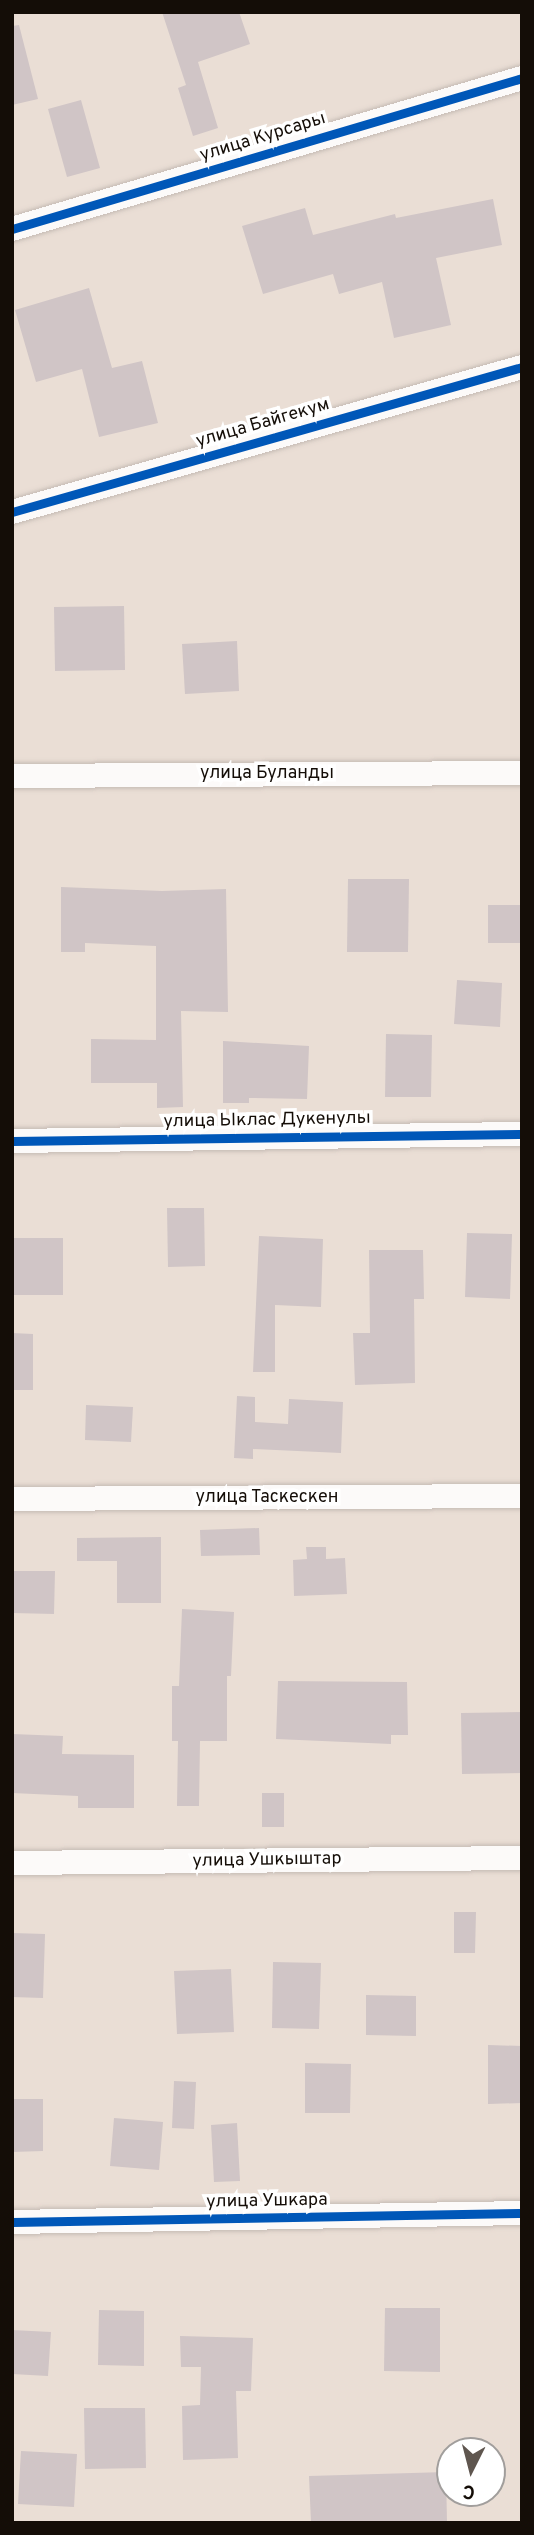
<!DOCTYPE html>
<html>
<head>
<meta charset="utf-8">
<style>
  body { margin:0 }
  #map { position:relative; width:534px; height:2535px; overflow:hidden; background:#eaded5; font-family:Overpass,sans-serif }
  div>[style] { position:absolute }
  .building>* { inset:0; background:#d0c5c6 }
  .roads { filter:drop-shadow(0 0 2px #c5bbb4) drop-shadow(0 0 2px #c5bbb4) }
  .minor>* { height:24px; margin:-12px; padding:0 12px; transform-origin:12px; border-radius:12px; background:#fcfaf9 }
  .cycleway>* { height:9px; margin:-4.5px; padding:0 4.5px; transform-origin:4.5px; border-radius:4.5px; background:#0057b8 }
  span { translate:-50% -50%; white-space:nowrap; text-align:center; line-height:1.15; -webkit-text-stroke:7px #fff; paint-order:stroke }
  .street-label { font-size:18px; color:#140d07 }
  .frame { position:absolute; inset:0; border:14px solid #140d07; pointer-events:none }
  .north { position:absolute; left:436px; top:2437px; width:70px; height:70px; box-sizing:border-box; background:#fff; border:2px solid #a19e9c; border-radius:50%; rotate:186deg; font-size:19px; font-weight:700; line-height:28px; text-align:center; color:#140d07 }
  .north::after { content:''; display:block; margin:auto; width:24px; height:32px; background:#5f564f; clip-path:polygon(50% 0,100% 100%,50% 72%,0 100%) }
</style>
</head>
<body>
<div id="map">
  <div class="building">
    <div style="clip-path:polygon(162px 12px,239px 12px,250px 44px,198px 62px,218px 128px,193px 136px,178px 88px,186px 85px)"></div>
    <div style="clip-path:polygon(19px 25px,38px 99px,12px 105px,12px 26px)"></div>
    <div style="clip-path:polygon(81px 100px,100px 168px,67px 177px,48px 109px)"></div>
    <div style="clip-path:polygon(493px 199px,502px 245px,436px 258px,451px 325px,394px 338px,382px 282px,339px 294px,333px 274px,263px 294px,242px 226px,305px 208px,313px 235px,395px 214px,396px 218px)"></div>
    <div style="clip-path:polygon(89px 288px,112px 368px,142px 361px,158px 423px,99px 437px,82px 369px,36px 382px,15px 310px)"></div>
    <div style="clip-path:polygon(124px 606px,125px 670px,55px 671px,54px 607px)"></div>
    <div style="clip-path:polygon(237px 641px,239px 691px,185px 694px,182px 644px)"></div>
    <div style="clip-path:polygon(348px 879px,409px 879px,408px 952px,347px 952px)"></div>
    <div style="clip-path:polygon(61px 887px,162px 891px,226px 889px,228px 1012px,181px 1011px,183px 1107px,157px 1108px,157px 1083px,91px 1083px,91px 1039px,156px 1040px,156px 946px,85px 943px,85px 952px,61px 952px)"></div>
    <div style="clip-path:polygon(488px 905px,522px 905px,522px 943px,488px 943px)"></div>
    <div style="clip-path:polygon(457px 980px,502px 983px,500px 1027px,454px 1024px)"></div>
    <div style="clip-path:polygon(386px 1034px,432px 1035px,431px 1097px,385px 1097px)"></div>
    <div style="clip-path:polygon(223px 1041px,309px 1046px,307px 1099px,249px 1098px,249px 1103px,223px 1103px)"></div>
    <div style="clip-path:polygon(167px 1208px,204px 1208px,205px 1266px,168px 1267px)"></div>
    <div style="clip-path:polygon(467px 1233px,512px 1234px,510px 1299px,465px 1297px)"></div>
    <div style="clip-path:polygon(259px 1236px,323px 1239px,321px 1307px,275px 1305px,275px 1372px,253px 1372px)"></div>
    <div style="clip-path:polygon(12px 1238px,63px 1238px,63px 1295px,12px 1295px)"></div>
    <div style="clip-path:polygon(369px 1250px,423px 1250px,424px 1299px,414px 1299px,415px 1383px,355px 1385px,353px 1333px,370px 1333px)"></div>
    <div style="clip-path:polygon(12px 1333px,33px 1334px,33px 1390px,12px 1390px)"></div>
    <div style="clip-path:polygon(237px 1396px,255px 1397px,255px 1422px,288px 1424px,289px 1399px,343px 1402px,341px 1453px,253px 1449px,253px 1459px,234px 1458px)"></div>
    <div style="clip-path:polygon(86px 1405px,133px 1407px,131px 1442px,85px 1440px)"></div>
    <div style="clip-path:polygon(259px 1528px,260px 1555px,201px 1556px,200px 1530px)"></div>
    <div style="clip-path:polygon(161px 1537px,161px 1603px,117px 1603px,117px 1561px,77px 1561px,77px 1538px)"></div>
    <div style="clip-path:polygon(306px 1547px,326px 1547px,326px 1559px,345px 1558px,347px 1594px,294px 1596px,293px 1560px,307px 1559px)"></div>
    <div style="clip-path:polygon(12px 1571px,55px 1571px,54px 1614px,12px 1613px)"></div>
    <div style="clip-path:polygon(182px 1609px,234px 1612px,231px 1676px,227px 1676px,227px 1741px,200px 1741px,199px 1806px,177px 1806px,178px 1741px,172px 1741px,172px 1686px,179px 1686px)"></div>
    <div style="clip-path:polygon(278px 1681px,407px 1682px,408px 1735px,391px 1735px,391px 1744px,276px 1739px)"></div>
    <div style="clip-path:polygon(522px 1712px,522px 1773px,462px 1774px,461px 1713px)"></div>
    <div style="clip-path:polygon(12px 1734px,63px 1736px,62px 1754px,134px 1755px,134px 1808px,78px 1808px,78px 1796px,12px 1793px)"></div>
    <div style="clip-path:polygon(262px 1793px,284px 1793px,284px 1827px,262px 1827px)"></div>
    <div style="clip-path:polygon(454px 1912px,476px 1912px,475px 1953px,454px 1953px)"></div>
    <div style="clip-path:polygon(12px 1933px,45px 1934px,43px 1998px,12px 1997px)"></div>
    <div style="clip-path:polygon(273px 1962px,321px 1963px,319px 2029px,272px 2028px)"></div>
    <div style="clip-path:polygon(231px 1969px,234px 2032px,177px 2034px,174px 1971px)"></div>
    <div style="clip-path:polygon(366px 1995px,416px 1996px,416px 2036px,366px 2035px)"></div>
    <div style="clip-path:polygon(488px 2045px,522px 2046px,522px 2103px,488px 2104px)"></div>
    <div style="clip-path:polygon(305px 2063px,351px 2064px,350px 2113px,305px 2113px)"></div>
    <div style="clip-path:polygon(174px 2081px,196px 2082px,194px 2129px,172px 2128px)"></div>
    <div style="clip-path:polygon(12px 2099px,43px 2099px,43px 2151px,12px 2152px)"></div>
    <div style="clip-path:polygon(114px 2118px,163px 2122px,159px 2170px,110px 2166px)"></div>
    <div style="clip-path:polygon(237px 2123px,240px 2181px,214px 2182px,211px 2125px)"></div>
    <div style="clip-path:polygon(385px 2308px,440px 2308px,440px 2372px,384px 2371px)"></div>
    <div style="clip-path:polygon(99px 2310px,144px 2311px,144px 2366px,98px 2365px)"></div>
    <div style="clip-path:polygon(12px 2330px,51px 2332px,48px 2376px,12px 2374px)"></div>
    <div style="clip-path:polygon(180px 2336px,253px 2338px,251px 2391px,236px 2391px,238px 2458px,183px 2460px,182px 2406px,200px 2405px,201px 2367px,181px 2367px)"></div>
    <div style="clip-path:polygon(84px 2408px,145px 2408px,146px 2468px,85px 2469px)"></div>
    <div style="clip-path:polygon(21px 2451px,77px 2454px,74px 2507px,18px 2504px)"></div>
    <div style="clip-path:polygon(446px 2472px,447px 2523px,311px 2523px,309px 2476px)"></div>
  </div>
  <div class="roads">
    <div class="minor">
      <div style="left:12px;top:229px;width:532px;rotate:-16.49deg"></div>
      <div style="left:12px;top:512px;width:530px;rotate:-15.87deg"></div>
      <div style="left:12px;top:776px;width:510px;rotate:-0.34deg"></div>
      <div style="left:12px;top:1141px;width:510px;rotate:-0.79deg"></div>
      <div style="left:12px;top:1499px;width:510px;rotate:-0.34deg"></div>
      <div style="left:12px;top:1863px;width:510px;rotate:-0.56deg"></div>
      <div style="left:12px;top:2222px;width:510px;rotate:-1.01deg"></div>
    </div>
  </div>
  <div class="cycleway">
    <div style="left:12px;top:229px;width:532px;rotate:-16.49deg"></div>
    <div style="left:12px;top:512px;width:530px;rotate:-15.87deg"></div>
    <div style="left:12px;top:1141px;width:510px;rotate:-0.79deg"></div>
    <div style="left:12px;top:2222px;width:510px;rotate:-1.01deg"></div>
  </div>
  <div class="street-label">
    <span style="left:263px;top:138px;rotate:-17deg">улица Курсары</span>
    <span style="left:263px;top:424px;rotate:-16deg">улица Байгекум</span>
    <span style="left:267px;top:774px">улица Буланды</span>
    <span style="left:267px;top:1121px;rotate:-1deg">улица Ыклас Дукенулы</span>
    <span style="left:267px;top:1498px">улица Таскескен</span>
    <span style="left:267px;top:1861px;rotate:-1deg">улица Ушкыштар</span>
    <span style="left:267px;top:2202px;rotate:-1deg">улица Ушкара</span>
  </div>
  <div class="frame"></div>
  <div class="north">С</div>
</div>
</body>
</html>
